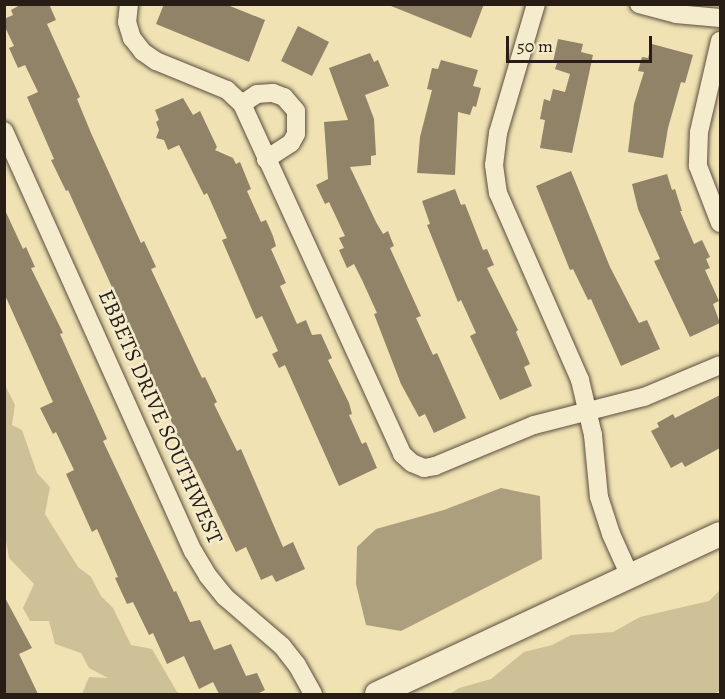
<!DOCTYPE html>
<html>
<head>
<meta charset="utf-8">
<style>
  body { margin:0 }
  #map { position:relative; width:725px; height:699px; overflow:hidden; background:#f0e2b3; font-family:Alegreya,serif }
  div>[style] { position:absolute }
  .green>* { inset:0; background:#cec198 }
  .water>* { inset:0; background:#ac9f7d }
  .building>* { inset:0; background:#908367 }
  .roads { filter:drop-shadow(0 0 2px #594e3c) drop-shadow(0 0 2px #594e3c) }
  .street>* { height:18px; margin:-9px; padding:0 9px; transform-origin:9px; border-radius:9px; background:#f5ecce }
  .secondary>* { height:24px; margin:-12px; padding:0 12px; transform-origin:12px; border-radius:12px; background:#f5ecce }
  span { translate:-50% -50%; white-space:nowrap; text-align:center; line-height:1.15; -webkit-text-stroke:5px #f5ecce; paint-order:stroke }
  .street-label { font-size:22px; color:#271d14 }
  .frame { position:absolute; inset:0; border:6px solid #271d14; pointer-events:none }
  .scale { position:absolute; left:506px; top:36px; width:146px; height:27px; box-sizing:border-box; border:3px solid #271d14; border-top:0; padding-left:8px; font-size:18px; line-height:21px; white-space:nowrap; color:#271d14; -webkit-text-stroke:4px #f5ecce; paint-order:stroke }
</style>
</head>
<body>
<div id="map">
  <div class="green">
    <div style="clip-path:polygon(5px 385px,15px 405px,12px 425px,22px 430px,37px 473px,50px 487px,45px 514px,78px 567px,91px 577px,101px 596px,113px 608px,131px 645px,152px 649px,177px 692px,181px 694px,82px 694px,89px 677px,108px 678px,89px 668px,81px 653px,55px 644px,49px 621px,30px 621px,23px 608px,34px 584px,9px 558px,5px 536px)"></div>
    <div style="clip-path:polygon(720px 590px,720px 690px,715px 694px,450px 694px,459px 688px,491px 679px,524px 652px,552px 645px,571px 635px,613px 632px,640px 617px,709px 601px)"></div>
  </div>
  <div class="water">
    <div style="clip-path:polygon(501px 488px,540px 496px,542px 559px,401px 631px,366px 625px,356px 584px,357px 547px,376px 529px,444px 510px)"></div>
  </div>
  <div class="building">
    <div style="clip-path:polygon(22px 4px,49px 4px,56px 20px,47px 24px,80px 97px,77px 99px,91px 133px,141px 243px,144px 241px,156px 267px,151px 269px,202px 378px,205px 377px,217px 402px,214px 404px,237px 451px,241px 449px,283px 547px,293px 542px,305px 569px,276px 582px,272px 575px,261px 580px,246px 547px,236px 552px,192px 461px,189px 462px,141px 352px,112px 297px,116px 296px,68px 190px,66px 191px,51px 160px,54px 159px,27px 97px,38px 92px,25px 65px,18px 68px,9px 48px,14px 46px,4px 25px,4px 19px,13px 15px,11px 10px)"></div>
    <div style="clip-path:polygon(164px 4px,225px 4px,265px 20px,249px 62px,156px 24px)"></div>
    <div style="clip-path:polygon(386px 4px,484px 4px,471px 38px)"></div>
    <div style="clip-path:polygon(298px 26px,329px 42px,312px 76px,281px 61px)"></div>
    <div style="clip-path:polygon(558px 39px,583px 44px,581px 52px,593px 55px,572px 153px,540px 148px,545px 120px,540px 119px,544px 99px,550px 101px,553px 89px,565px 92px,570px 74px,555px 69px,557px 63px,553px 62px)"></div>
    <div style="clip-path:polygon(652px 44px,693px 55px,685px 83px,681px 82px,668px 128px,663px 158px,628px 152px,634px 104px,644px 72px,638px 71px,642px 57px,648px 58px)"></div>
    <div style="clip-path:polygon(370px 53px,374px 62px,378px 60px,389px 86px,365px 95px,374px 119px,376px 155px,371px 156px,371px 165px,350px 167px,376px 222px,383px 234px,388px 231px,394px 246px,390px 248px,421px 316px,416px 318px,433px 355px,437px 353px,466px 418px,434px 433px,425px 414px,419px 417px,401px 384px,374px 314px,377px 313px,362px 280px,354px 264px,347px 268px,339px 250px,344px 248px,339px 238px,345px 236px,329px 202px,325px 204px,316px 185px,328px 179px,324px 122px,348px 120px,329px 68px)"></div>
    <div style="clip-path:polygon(441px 60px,478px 70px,473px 86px,481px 88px,476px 107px,473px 106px,470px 115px,458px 112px,455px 175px,417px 173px,420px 137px,432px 90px,427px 89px,432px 68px,438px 69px)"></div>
    <div style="clip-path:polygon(183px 98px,193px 115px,200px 111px,217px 147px,215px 150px,233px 158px,236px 164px,240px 162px,251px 189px,247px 191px,261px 222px,266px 220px,273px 236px,276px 246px,271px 249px,286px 283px,280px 286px,297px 324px,306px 320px,312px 335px,321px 334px,332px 358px,328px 360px,349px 403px,352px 414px,349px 415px,362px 444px,366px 442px,377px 468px,339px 486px,285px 365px,279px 368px,272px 354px,278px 351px,262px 316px,256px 319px,222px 240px,227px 238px,207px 193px,204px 195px,179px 145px,168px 150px,164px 140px,156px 138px,159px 130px,156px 122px,159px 120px,155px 110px)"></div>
    <div style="clip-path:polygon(571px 171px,610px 267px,639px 323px,647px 320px,660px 349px,621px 366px,591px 299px,588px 300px,573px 269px,570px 270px,536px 186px)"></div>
    <div style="clip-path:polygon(667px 174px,672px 190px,675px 189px,682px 211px,680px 211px,694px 244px,702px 240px,710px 257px,706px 259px,710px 268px,705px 270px,719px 301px,713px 304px,720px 323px,690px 337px,654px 261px,660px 259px,638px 209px,632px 184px)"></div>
    <div style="clip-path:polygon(455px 189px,461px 205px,465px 204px,483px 250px,487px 249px,494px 265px,487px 268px,518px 330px,516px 332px,530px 364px,524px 367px,532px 386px,500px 400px,470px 336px,476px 333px,461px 300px,458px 302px,427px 225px,430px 224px,422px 201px)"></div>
    <div style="clip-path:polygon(4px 208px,23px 249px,26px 247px,35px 267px,31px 268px,63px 333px,60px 334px,107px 439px,103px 441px,174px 592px,176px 591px,190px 622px,200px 620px,214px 650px,231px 644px,246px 676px,257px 673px,265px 690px,257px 694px,219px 694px,213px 682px,199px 689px,184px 656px,167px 664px,153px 633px,149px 635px,133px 602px,127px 604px,115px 578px,118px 577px,97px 529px,92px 532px,66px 474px,74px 470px,56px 432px,53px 434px,40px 408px,53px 402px,4px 293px)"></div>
    <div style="clip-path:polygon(720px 395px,720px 448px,685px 467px,682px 462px,671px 468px,651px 431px,659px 427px,657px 423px,673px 414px,675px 418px)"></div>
    <div style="clip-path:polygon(4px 596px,32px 648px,19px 654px,38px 694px,4px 694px)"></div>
  </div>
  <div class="roads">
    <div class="street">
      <div style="left:129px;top:4px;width:18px;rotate:96deg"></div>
      <div style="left:127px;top:22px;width:17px;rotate:73deg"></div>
      <div style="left:132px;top:38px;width:18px;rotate:52deg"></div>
      <div style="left:143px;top:52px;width:16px;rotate:35deg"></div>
      <div style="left:156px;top:61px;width:77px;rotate:22.2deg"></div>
      <div style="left:227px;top:90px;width:21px;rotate:43deg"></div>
      <div style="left:242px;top:104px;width:385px;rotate:65.4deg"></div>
      <div style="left:402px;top:454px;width:13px;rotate:42deg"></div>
      <div style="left:412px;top:463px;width:13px;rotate:23deg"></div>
      <div style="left:424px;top:468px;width:11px;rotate:-10deg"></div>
      <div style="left:435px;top:466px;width:107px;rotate:-22.5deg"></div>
      <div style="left:534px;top:425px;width:114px;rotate:-14.3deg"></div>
      <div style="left:644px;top:397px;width:82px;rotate:-22.8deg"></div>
      <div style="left:536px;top:4px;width:134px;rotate:106.4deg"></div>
      <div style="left:498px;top:133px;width:32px;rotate:97deg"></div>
      <div style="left:494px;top:165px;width:28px;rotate:82deg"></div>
      <div style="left:498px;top:193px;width:204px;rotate:66.3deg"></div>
      <div style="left:580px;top:380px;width:57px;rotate:76.7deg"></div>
      <div style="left:593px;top:435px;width:62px;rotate:84.5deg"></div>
      <div style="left:599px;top:497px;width:39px;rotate:72deg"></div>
      <div style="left:611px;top:534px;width:46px;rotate:65.7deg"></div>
      <div style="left:639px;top:4px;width:38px;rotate:15deg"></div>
      <div style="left:676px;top:14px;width:44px;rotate:5.2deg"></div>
      <div style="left:720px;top:41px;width:93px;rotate:103deg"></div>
      <div style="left:699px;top:132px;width:34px;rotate:92deg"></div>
      <div style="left:698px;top:166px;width:61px;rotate:68.9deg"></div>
      <div style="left:242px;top:104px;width:18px;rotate:-34deg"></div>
      <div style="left:257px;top:94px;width:16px;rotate:-4deg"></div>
      <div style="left:273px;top:93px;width:12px;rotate:20deg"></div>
      <div style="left:284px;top:97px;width:18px;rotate:49deg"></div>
      <div style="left:296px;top:111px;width:23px;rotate:90deg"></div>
      <div style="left:296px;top:134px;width:10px;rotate:119deg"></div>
      <div style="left:291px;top:143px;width:30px;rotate:147deg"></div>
      <div style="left:4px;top:131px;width:461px;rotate:65.8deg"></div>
      <div style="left:193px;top:551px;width:29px;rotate:59deg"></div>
      <div style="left:208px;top:576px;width:27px;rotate:51deg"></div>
      <div style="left:225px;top:597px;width:75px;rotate:40.7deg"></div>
      <div style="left:282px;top:646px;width:24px;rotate:52deg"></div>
      <div style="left:297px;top:665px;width:33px;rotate:61deg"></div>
    </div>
    <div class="secondary">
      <div style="left:377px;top:694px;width:378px;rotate:-25deg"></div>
    </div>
  </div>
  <div class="street-label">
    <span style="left:160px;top:417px;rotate:66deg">EBBETS DRIVE SOUTHWEST</span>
  </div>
  <div class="frame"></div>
  <div class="scale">50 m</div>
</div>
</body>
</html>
